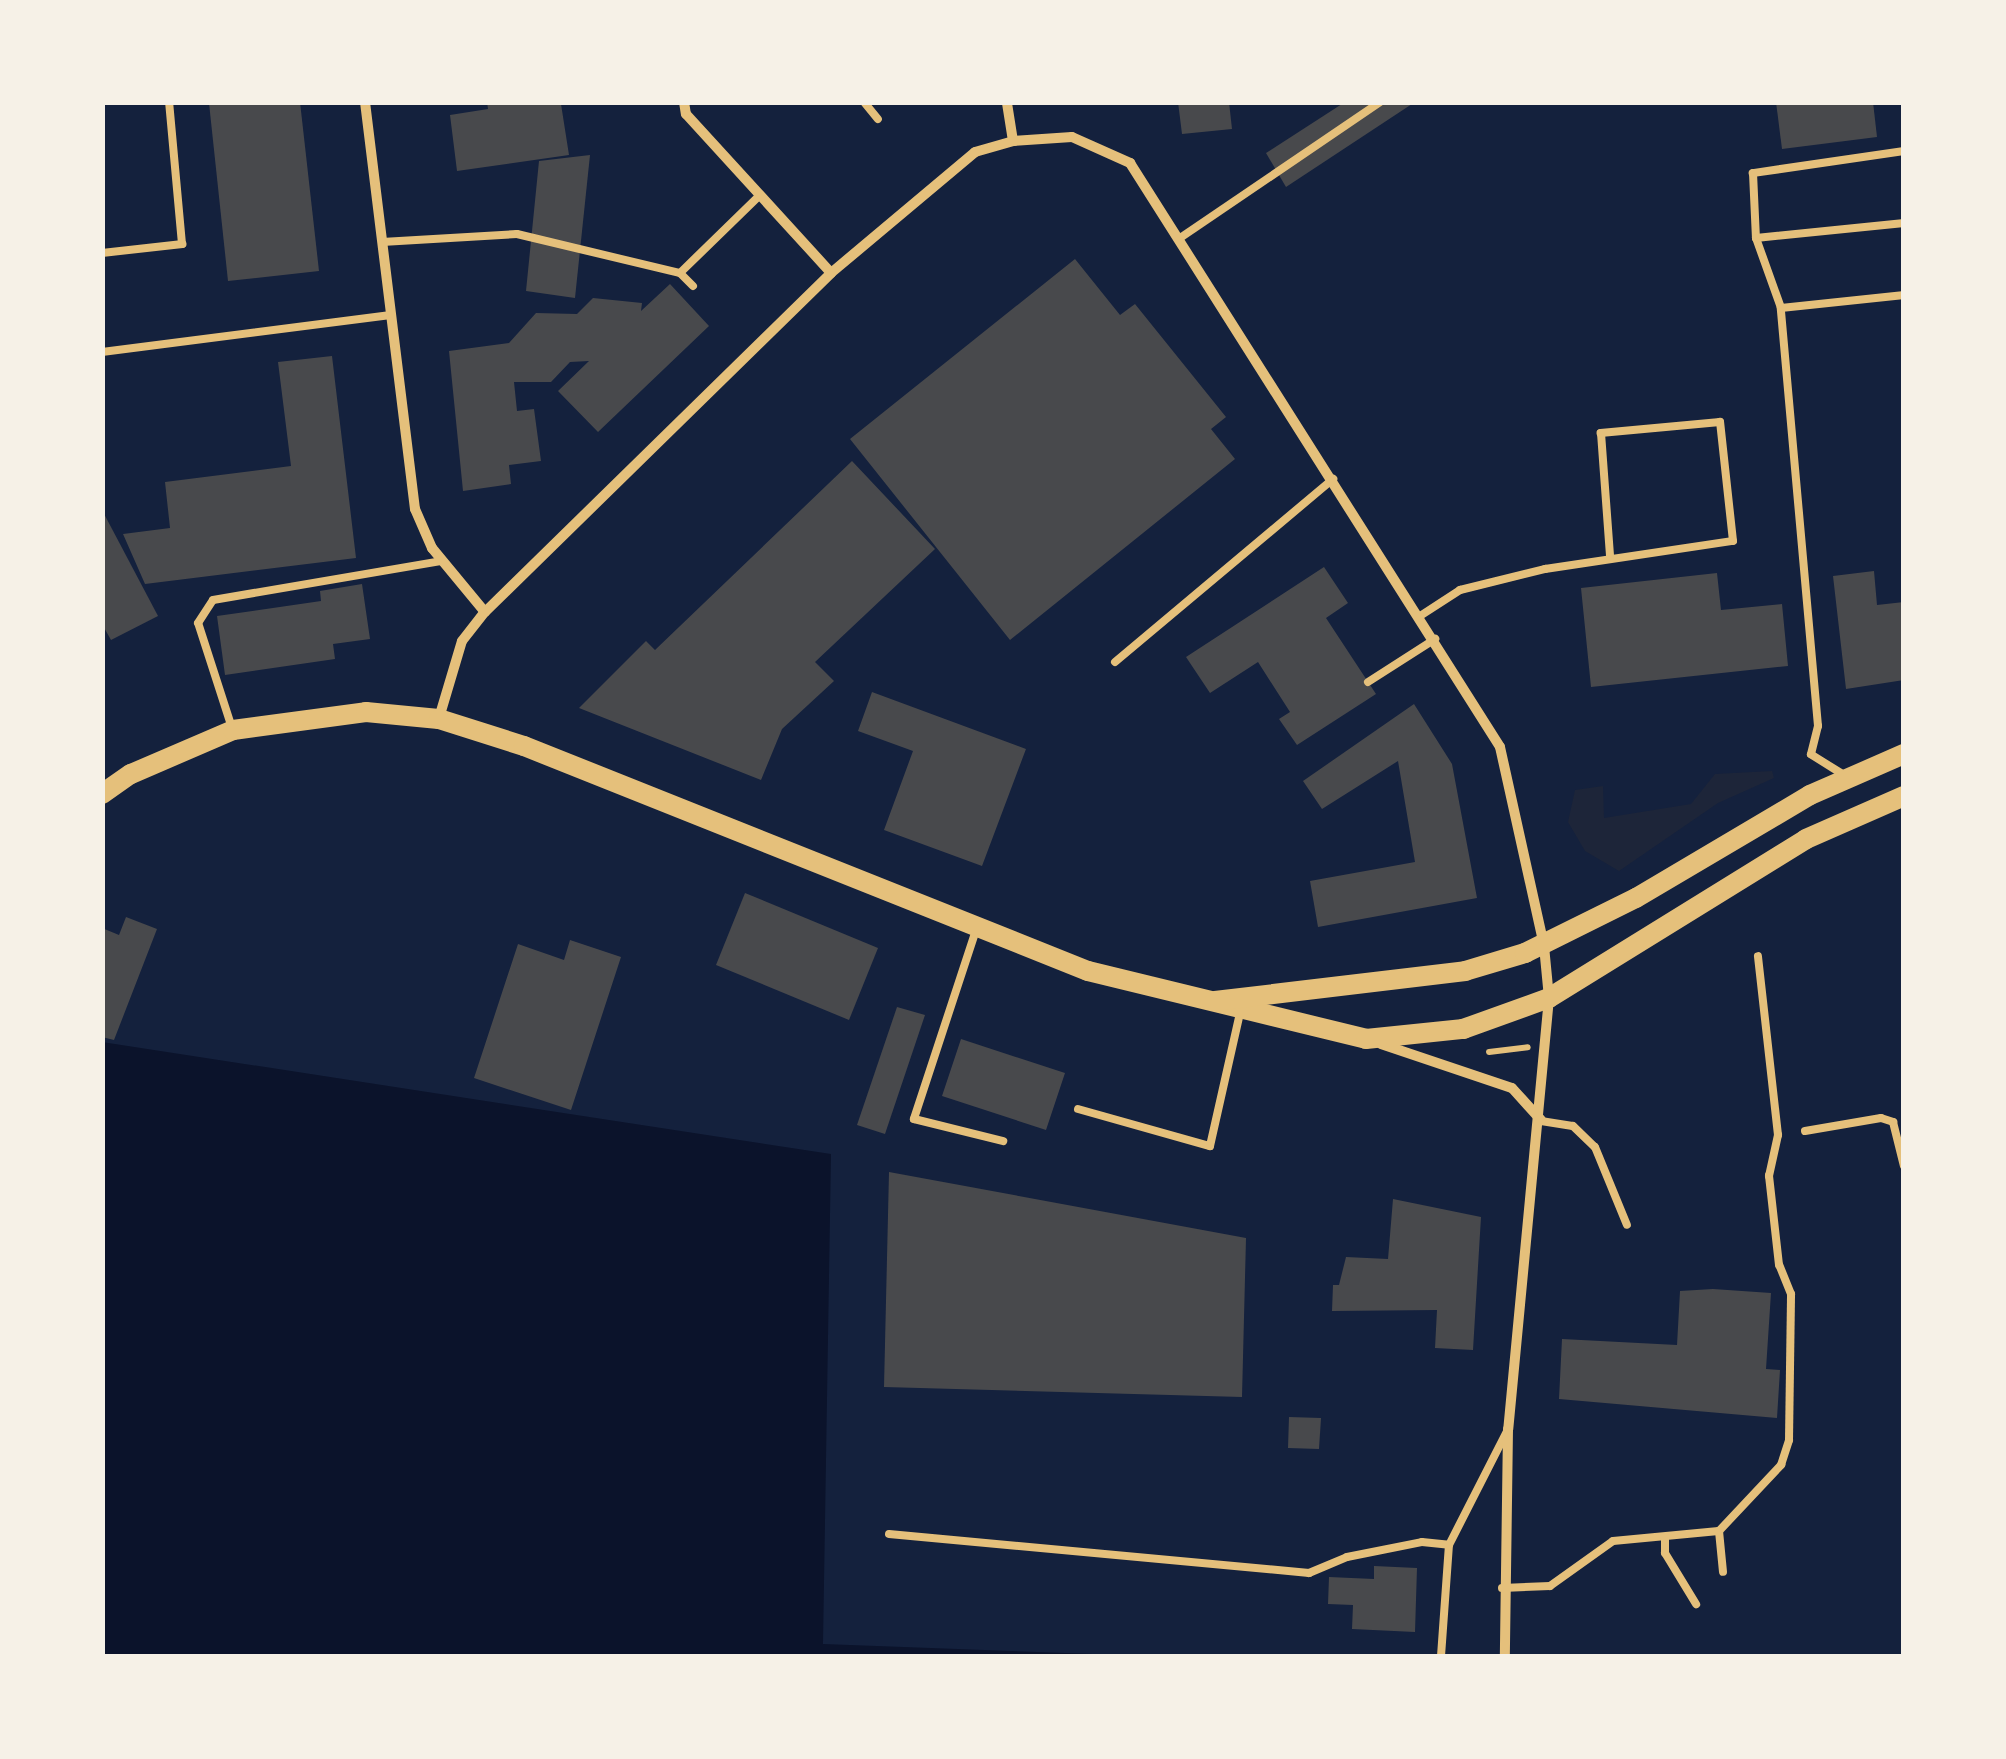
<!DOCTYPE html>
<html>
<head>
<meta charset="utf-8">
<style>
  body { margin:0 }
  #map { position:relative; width:2006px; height:1759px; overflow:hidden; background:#14213d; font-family:"Archivo Narrow",sans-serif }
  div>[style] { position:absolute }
  .green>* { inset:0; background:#1d2539 }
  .water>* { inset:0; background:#0b132b }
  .building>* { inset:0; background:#48494c }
  .path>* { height:6px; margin:-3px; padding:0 3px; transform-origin:3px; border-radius:3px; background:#e5c07b }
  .service>* { height:8px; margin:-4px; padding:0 4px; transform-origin:4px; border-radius:4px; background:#e5c07b }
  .minor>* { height:10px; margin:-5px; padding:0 5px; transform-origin:5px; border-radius:5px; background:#e5c07b }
  .secondary>* { height:20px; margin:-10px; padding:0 10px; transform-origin:10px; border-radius:10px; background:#e5c07b }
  span { translate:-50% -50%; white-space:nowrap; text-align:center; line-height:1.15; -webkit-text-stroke:8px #f6f1e7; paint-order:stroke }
  .frame { position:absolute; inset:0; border:105px solid #f6f1e7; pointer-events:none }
</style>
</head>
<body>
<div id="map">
  <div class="green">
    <div style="clip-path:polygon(1772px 771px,1774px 778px,1718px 803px,1619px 871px,1585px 851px,1568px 822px,1575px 790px,1603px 786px,1604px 818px,1691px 804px,1715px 774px)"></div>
  </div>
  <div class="water">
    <div style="clip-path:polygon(102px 1042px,831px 1154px,823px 1644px,1148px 1656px,103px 1656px)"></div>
  </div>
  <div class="building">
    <div style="clip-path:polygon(300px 102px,319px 271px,228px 281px,209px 103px)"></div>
    <div style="clip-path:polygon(487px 102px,561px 104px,569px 155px,457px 171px,450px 115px,488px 109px)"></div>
    <div style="clip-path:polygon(1178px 102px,1229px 102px,1232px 129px,1182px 134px)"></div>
    <div style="clip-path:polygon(1345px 102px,1415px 102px,1286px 187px,1266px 153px)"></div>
    <div style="clip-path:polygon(1776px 102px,1873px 102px,1877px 137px,1782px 149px)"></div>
    <div style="clip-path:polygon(590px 155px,575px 298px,526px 291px,539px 161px)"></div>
    <div style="clip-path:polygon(1075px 259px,1120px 315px,1135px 304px,1226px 417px,1211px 429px,1235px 459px,1010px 640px,850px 439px)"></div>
    <div style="clip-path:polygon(670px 284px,709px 326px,598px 432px,558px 391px,589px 361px,570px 362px,551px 382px,514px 382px,517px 411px,534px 409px,541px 461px,509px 465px,511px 484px,463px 491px,449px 351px,509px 343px,536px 313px,577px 314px,593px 298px,642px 303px,641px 311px)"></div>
    <div style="clip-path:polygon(332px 356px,356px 558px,145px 584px,123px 534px,170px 528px,165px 482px,291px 466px,278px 362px)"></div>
    <div style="clip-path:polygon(852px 461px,935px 549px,815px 662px,834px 681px,782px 729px,761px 780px,579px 708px,646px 641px,655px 650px)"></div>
    <div style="clip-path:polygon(102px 510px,158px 616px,111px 640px,102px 624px)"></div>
    <div style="clip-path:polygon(1324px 567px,1348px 603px,1326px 618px,1376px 694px,1297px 745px,1279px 719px,1290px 712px,1258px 662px,1210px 693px,1186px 657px)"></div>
    <div style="clip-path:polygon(1874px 571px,1877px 605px,1904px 602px,1904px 680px,1846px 689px,1833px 576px)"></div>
    <div style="clip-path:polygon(1717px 573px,1721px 610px,1782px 604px,1788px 666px,1591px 687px,1581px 588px)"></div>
    <div style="clip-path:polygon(362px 584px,370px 639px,333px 644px,335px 659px,225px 675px,217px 616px,321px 601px,320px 591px)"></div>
    <div style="clip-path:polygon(872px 692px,1026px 749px,982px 866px,884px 830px,913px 751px,858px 731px)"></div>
    <div style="clip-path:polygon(1414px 704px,1452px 764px,1477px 898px,1318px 927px,1310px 881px,1415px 862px,1398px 761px,1322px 809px,1303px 781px)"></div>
    <div style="clip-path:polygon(745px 893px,878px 948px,849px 1020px,716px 965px)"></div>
    <div style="clip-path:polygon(126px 917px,157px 929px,114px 1040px,102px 1037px,102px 928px,119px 935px)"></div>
    <div style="clip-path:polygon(570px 940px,621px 957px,571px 1110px,474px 1078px,518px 944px,564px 960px)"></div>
    <div style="clip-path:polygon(897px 1007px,925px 1015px,885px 1134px,857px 1125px)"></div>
    <div style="clip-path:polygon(961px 1039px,1065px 1073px,1046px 1130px,942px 1096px)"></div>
    <div style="clip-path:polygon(889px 1172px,1246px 1238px,1242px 1397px,884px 1387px)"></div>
    <div style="clip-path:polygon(1393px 1199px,1481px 1217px,1473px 1350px,1435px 1348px,1437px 1310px,1332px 1311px,1333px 1285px,1339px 1285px,1346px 1257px,1388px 1259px)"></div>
    <div style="clip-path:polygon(1713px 1289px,1771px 1293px,1766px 1369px,1780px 1370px,1777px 1418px,1559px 1399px,1562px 1339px,1677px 1345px,1680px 1291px)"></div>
    <div style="clip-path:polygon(1289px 1417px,1321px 1418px,1319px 1449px,1288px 1448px)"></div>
    <div style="clip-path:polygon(1374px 1566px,1417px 1568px,1415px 1632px,1352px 1629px,1353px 1605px,1328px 1604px,1329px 1577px,1374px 1579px)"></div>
  </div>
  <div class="path">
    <div style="left:1489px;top:1052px;width:39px;rotate:-7deg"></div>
  </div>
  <div class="service">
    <div style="left:864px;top:102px;width:22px;rotate:51deg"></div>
    <div style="left:1904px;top:151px;width:153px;rotate:171.7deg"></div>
    <div style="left:1753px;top:173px;width:65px;rotate:87.4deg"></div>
    <div style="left:1756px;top:238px;width:149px;rotate:-5.8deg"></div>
    <div style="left:1180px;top:238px;width:242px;rotate:-34.2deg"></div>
    <div style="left:1756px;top:238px;width:74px;rotate:70.3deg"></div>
    <div style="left:382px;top:242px;width:135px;rotate:-3.4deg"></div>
    <div style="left:517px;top:234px;width:168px;rotate:13.5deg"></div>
    <div style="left:102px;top:253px;width:81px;rotate:-6.4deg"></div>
    <div style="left:182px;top:244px;width:143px;rotate:-95.2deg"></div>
    <div style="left:693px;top:286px;width:18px;rotate:-135deg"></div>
    <div style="left:680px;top:273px;width:112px;rotate:-44.3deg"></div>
    <div style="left:102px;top:352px;width:291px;rotate:-7.3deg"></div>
    <div style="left:1420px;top:616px;width:48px;rotate:-33deg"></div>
    <div style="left:1460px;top:590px;width:88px;rotate:-13.9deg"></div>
    <div style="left:1545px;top:569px;width:190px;rotate:-8.5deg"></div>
    <div style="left:1733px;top:541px;width:120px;rotate:-96.2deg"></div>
    <div style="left:1720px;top:422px;width:120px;rotate:174.7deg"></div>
    <div style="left:1601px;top:433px;width:124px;rotate:85.8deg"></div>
    <div style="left:1115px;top:662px;width:285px;rotate:-40deg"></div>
    <div style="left:1368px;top:682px;width:80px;rotate:-32.7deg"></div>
    <div style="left:232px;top:728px;width:110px;rotate:-107.9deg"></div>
    <div style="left:198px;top:623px;width:27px;rotate:-57deg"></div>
    <div style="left:213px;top:600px;width:231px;rotate:-9.7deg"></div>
    <div style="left:1844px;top:775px;width:39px;rotate:-148deg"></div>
    <div style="left:1811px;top:754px;width:29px;rotate:-76deg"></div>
    <div style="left:1818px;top:726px;width:420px;rotate:-95.1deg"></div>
    <div style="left:1781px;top:308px;width:124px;rotate:-6deg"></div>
    <div style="left:976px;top:930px;width:199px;rotate:108.2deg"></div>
    <div style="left:914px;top:1119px;width:92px;rotate:13.9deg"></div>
    <div style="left:1078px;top:1109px;width:137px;rotate:15.7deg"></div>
    <div style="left:1210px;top:1146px;width:136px;rotate:-77.3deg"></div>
    <div style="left:1541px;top:1121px;width:32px;rotate:9deg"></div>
    <div style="left:1573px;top:1126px;width:30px;rotate:44deg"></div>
    <div style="left:1595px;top:1147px;width:84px;rotate:67.7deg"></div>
    <div style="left:1805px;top:1131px;width:77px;rotate:-9.7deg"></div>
    <div style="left:1881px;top:1118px;width:13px;rotate:18deg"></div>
    <div style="left:1893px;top:1122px;width:45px;rotate:76deg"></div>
    <div style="left:1719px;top:1531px;width:41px;rotate:84.4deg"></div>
    <div style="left:889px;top:1534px;width:422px;rotate:5.3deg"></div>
    <div style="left:1309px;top:1573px;width:41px;rotate:-22.8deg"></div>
    <div style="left:1347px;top:1557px;width:76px;rotate:-11.3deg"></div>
    <div style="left:1422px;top:1542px;width:27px;rotate:6deg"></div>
    <div style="left:1665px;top:1538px;width:15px;rotate:90deg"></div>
    <div style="left:1665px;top:1553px;width:60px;rotate:58.7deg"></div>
    <div style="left:1502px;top:1588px;width:48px;rotate:-2.4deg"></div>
    <div style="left:1550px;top:1586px;width:77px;rotate:-35.5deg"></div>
    <div style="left:1613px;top:1541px;width:106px;rotate:-5.4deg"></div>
    <div style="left:1719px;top:1531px;width:91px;rotate:-46.8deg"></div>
    <div style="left:1781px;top:1465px;width:26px;rotate:-72deg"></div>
    <div style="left:1789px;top:1440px;width:146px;rotate:-89.2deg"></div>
    <div style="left:1791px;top:1294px;width:31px;rotate:-112deg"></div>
    <div style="left:1779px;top:1265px;width:90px;rotate:-96.4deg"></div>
    <div style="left:1769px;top:1176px;width:42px;rotate:-77.6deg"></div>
    <div style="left:1778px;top:1135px;width:180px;rotate:-96.4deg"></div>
    <div style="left:1441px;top:1656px;width:111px;rotate:-85.9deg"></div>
    <div style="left:1449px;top:1545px;width:126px;rotate:-63deg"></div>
  </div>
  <div class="minor">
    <div style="left:365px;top:102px;width:410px;rotate:83deg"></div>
    <div style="left:415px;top:509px;width:43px;rotate:66.4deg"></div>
    <div style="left:432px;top:548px;width:83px;rotate:50.4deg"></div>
    <div style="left:684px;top:102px;width:12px;rotate:81deg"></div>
    <div style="left:686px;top:114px;width:215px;rotate:47.6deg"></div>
    <div style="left:1013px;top:141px;width:59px;rotate:-3.9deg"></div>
    <div style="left:1072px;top:137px;width:64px;rotate:24.1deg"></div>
    <div style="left:1130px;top:163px;width:691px;rotate:57.64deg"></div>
    <div style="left:1500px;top:747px;width:204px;rotate:77.5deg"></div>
    <div style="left:1544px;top:946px;width:52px;rotate:84.5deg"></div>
    <div style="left:1549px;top:998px;width:433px;rotate:95.4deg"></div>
    <div style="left:1508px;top:1429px;width:227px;rotate:90.8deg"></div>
    <div style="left:439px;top:718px;width:80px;rotate:-73.4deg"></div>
    <div style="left:462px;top:641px;width:37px;rotate:-52deg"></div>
    <div style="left:485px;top:612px;width:484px;rotate:-44.4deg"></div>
    <div style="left:831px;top:273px;width:188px;rotate:-40deg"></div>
    <div style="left:975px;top:152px;width:40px;rotate:-16deg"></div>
    <div style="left:1013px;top:141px;width:39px;rotate:-99deg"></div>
    <div style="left:1381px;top:1044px;width:138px;rotate:18.6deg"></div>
    <div style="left:1512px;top:1088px;width:43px;rotate:47.8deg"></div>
  </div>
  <div class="secondary">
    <div style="left:102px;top:794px;width:35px;rotate:-35deg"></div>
    <div style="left:131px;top:774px;width:111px;rotate:-23.3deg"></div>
    <div style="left:233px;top:730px;width:134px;rotate:-7.7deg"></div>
    <div style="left:366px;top:712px;width:73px;rotate:5.5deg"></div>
    <div style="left:439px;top:719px;width:89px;rotate:17.6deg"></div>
    <div style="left:524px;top:746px;width:607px;rotate:21.75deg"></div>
    <div style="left:1088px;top:971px;width:286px;rotate:13.7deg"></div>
    <div style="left:1366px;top:1039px;width:98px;rotate:-5.9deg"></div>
    <div style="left:1463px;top:1029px;width:91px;rotate:-19.8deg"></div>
    <div style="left:1549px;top:998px;width:302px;rotate:-31.7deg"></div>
    <div style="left:1806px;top:839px;width:107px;rotate:-23.7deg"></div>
    <div style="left:1215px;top:1001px;width:252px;rotate:-6.8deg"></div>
    <div style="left:1465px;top:971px;width:63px;rotate:-16.7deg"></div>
    <div style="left:1525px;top:953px;width:124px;rotate:-26.4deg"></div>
    <div style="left:1636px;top:898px;width:202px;rotate:-30.6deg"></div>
    <div style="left:1810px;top:795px;width:103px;rotate:-23.6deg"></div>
  </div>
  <div class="frame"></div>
</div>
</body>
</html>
